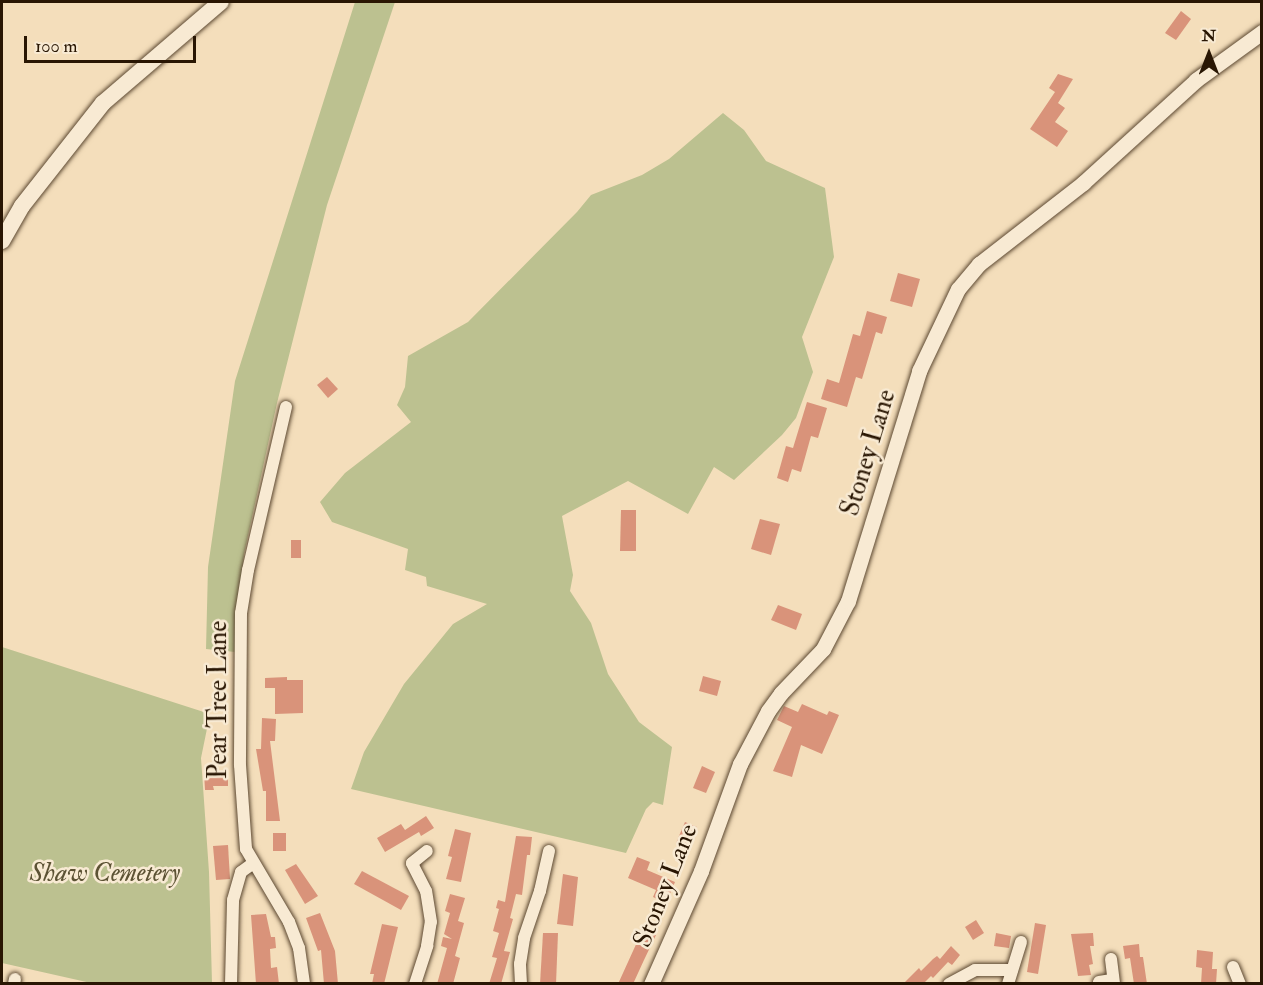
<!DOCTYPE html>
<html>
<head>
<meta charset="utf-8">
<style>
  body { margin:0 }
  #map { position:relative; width:1263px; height:985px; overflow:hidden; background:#f4debb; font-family:"IM FELL Double Pica",serif }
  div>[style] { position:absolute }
  .green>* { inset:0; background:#bcc190 }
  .building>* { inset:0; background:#d9937a }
  .roads { filter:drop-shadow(0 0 2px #5c4831) drop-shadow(0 0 2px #5c4831) }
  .minor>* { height:12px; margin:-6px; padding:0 6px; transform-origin:6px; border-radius:6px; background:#f8ead3 }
  .tertiary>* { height:15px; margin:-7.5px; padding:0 7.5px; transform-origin:7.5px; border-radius:7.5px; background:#f8ead3 }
  .secondary>* { height:16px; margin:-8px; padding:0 8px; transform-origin:8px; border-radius:8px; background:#f8ead3 }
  span { translate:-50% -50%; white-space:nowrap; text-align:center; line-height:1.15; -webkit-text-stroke:5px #f8ead3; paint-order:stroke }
  .street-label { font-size:26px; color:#291603 }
  .park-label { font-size:26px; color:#5c5234; font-style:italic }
  .frame { position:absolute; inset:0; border:3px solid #291603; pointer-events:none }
  .north { position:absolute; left:1179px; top:24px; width:60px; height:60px; -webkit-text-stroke:4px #f8ead3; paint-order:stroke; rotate:0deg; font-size:16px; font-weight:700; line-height:24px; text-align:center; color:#291603 }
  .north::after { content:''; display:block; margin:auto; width:21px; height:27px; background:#291603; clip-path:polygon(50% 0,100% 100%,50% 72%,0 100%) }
  .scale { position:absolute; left:24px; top:36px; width:172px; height:27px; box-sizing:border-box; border:3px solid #291603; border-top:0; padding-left:8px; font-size:18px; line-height:21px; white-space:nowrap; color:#291603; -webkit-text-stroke:4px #f8ead3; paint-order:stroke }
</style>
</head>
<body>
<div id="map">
  <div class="green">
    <div style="clip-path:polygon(355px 2px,395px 2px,327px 205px,277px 403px,244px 554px,235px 652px,206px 649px,208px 567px,235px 381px)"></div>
    <div style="clip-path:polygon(723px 113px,744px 130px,766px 161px,825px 188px,834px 257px,802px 337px,813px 372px,796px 418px,782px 435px,734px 480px,714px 467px,688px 514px,628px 481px,562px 516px,573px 575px,570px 591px,591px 623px,608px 674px,639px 722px,672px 747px,663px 805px,653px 802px,646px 809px,626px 853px,351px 789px,364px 752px,404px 684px,453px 624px,487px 604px,427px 586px,426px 577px,405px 570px,408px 549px,332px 522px,320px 502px,345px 473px,411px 422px,397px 405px,405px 387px,408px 356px,468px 322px,577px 212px,591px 195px,642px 175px,669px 159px)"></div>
    <div style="clip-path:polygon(2px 647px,210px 714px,201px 758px,209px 872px,212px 983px,91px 983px,2px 963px)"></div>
  </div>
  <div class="building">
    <div style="clip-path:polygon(1181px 11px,1191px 19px,1176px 40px,1165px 33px)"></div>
    <div style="clip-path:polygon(1058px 74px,1073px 79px,1058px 103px,1065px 108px,1055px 122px,1068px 131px,1057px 147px,1030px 129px,1055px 92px,1049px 88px)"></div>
    <div style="clip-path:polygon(898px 273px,920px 279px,912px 307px,890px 301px)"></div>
    <div style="clip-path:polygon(867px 311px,887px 317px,882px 334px,876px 332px,862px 379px,856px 377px,847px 407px,821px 399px,827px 379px,839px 383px,853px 334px,860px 336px)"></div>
    <div style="clip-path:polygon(327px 377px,338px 389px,328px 398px,317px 385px)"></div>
    <div style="clip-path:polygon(807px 402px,827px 408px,818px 438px,811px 436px,801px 472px,792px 469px,788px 482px,777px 478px,786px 446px,793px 448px)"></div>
    <div style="clip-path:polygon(621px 510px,636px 510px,636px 551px,620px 551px)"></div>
    <div style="clip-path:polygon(760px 519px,780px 524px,771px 555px,751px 549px)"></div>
    <div style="clip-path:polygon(291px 540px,301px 540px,301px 558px,291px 558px)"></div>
    <div style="clip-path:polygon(778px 605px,802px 614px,796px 630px,771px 620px)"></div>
    <div style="clip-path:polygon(703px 676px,721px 681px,717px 696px,699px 691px)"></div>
    <div style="clip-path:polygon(287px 677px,287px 680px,303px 680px,303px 713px,275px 714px,275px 688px,265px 688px,265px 678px)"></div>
    <div style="clip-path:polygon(802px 704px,827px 715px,829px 711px,839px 715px,822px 754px,801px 745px,792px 777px,773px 771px,792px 727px,777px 720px,784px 706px,798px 712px)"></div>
    <div style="clip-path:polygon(262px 718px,276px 719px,275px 741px,270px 741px,280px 821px,266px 821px,266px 791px,263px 791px,256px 749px,261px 749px)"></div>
    <div style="clip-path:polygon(702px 766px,715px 772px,706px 793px,693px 788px)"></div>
    <div style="clip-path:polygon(228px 771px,228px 786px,213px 786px,214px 790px,205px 790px,204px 772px)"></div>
    <div style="clip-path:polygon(426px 816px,434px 828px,421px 836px,419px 832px,385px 852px,377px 838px,401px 824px,405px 830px)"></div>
    <div style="clip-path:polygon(685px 822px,697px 827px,688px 848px,676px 843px)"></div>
    <div style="clip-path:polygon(455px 829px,471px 833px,461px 882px,446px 879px,452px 857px,448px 856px)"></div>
    <div style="clip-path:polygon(273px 833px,286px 833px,286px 851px,273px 851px)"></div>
    <div style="clip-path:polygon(516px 836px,532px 837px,530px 855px,527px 855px,522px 895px,516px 894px,510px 918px,513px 919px,504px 951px,510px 952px,501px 984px,489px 984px,497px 958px,492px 957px,499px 933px,493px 931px,499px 909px,496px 908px,498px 900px,505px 902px)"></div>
    <div style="clip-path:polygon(228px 845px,230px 879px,216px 880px,213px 846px)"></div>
    <div style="clip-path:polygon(637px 857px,650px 862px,647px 870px,675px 882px,666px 903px,653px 897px,656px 890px,628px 878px)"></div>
    <div style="clip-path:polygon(296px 864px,318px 896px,305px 904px,285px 870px)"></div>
    <div style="clip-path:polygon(362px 871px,409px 896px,401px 910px,354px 884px)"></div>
    <div style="clip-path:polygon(563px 874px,578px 877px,573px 926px,557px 924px)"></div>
    <div style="clip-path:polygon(450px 894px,465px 898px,458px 921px,464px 923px,455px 956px,460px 958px,453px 984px,437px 984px,447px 948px,441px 946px,443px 937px,452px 939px,444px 934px,450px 913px,445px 911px)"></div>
    <div style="clip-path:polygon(320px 913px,335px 951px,338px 984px,324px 984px,321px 950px,318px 951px,306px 918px)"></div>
    <div style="clip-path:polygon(266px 914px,271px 937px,275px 937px,276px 948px,270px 949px,271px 968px,277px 967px,279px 984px,256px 984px,251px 915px)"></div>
    <div style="clip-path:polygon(976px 920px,984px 933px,973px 940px,965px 927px)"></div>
    <div style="clip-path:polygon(1035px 923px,1046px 925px,1038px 974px,1027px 972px)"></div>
    <div style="clip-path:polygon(382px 924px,398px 927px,384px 984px,372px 984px,374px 974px,370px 974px)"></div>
    <div style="clip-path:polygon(643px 929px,656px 935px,644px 960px,633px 984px,618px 984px)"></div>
    <div style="clip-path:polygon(543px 933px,558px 933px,556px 984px,540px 984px)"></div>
    <div style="clip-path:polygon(996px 933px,1011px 936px,1009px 948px,994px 946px)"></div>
    <div style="clip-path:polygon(1093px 933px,1094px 946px,1090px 946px,1093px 964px,1089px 965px,1091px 975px,1078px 976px,1071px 934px)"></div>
    <div style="clip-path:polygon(1139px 944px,1140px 957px,1143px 957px,1147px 984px,1134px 984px,1130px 958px,1125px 959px,1123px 946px)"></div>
    <div style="clip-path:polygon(951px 946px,960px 955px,952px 965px,948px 962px,933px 978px,931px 976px,923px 984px,903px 984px,919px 968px,921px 971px,933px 959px,937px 956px,940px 959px)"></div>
    <div style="clip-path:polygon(1197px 950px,1213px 952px,1212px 969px,1217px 969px,1216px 984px,1201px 984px,1202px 968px,1196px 967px)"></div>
  </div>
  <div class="roads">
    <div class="minor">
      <div style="left:286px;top:407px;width:167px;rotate:103.1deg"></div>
      <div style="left:248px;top:570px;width:44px;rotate:99.2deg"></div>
      <div style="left:241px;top:613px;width:152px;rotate:90.4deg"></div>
      <div style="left:240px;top:765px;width:84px;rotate:85.9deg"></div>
      <div style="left:246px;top:849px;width:85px;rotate:59.5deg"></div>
      <div style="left:289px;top:922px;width:28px;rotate:69deg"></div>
      <div style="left:299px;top:948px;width:36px;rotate:82deg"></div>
      <div style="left:1111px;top:959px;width:25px;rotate:83deg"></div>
      <div style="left:1233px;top:967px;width:18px;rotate:68deg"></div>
      <div style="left:1099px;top:982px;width:13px;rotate:-9deg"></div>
      <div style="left:14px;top:984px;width:5px;rotate:-79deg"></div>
      <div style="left:231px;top:984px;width:84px;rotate:-88.6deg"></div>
      <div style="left:233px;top:900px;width:29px;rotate:-74deg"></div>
      <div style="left:241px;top:872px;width:14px;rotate:-36deg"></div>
      <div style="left:415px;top:984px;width:40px;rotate:-72deg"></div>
      <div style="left:427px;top:946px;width:24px;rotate:-81deg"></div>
      <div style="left:431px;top:922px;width:31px;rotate:-99deg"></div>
      <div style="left:426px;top:891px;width:31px;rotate:-117deg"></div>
      <div style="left:412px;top:863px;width:19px;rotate:-39deg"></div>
      <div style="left:521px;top:984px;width:20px;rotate:-93deg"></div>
      <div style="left:520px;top:964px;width:26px;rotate:-81deg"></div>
      <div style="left:524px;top:938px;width:50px;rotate:-71.2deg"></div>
      <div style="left:540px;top:891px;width:41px;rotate:-77.3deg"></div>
      <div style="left:949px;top:984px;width:30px;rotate:-28deg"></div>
      <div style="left:975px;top:970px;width:37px"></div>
      <div style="left:1008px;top:984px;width:44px;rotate:-72.8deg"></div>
    </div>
    <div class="tertiary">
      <div style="left:651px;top:984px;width:124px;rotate:-66.1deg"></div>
      <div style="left:701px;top:871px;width:114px;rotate:-70deg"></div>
      <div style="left:740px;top:764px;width:60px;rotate:-62.2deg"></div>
      <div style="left:768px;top:711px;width:22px;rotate:-54deg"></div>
      <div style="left:781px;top:693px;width:61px;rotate:-46.3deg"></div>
      <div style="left:823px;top:649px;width:54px;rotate:-62.5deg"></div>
      <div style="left:848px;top:601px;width:241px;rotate:-72.8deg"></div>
      <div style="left:919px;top:371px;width:91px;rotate:-64.6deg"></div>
      <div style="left:958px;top:289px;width:33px;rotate:-50deg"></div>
      <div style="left:979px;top:264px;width:132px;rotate:-37.9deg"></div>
      <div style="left:1083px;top:183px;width:153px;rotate:-42.3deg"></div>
      <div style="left:1196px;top:80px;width:82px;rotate:-36deg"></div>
    </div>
    <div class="secondary">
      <div style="left:2px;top:241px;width:40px;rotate:-60.3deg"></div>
      <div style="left:22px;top:206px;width:131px;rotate:-51.8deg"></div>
      <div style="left:103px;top:103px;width:155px;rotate:-40.6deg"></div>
    </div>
  </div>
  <div class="street-label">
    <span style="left:869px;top:453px;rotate:-73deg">Stoney Lane</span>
    <span style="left:219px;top:700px;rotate:-90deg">Pear Tree Lane</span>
    <span style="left:666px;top:886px;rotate:-68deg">Stoney Lane</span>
  </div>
  <div class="park-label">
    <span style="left:105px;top:874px">Shaw Cemetery</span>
  </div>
  <div class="frame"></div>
  <div class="north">N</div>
  <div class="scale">100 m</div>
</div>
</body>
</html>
